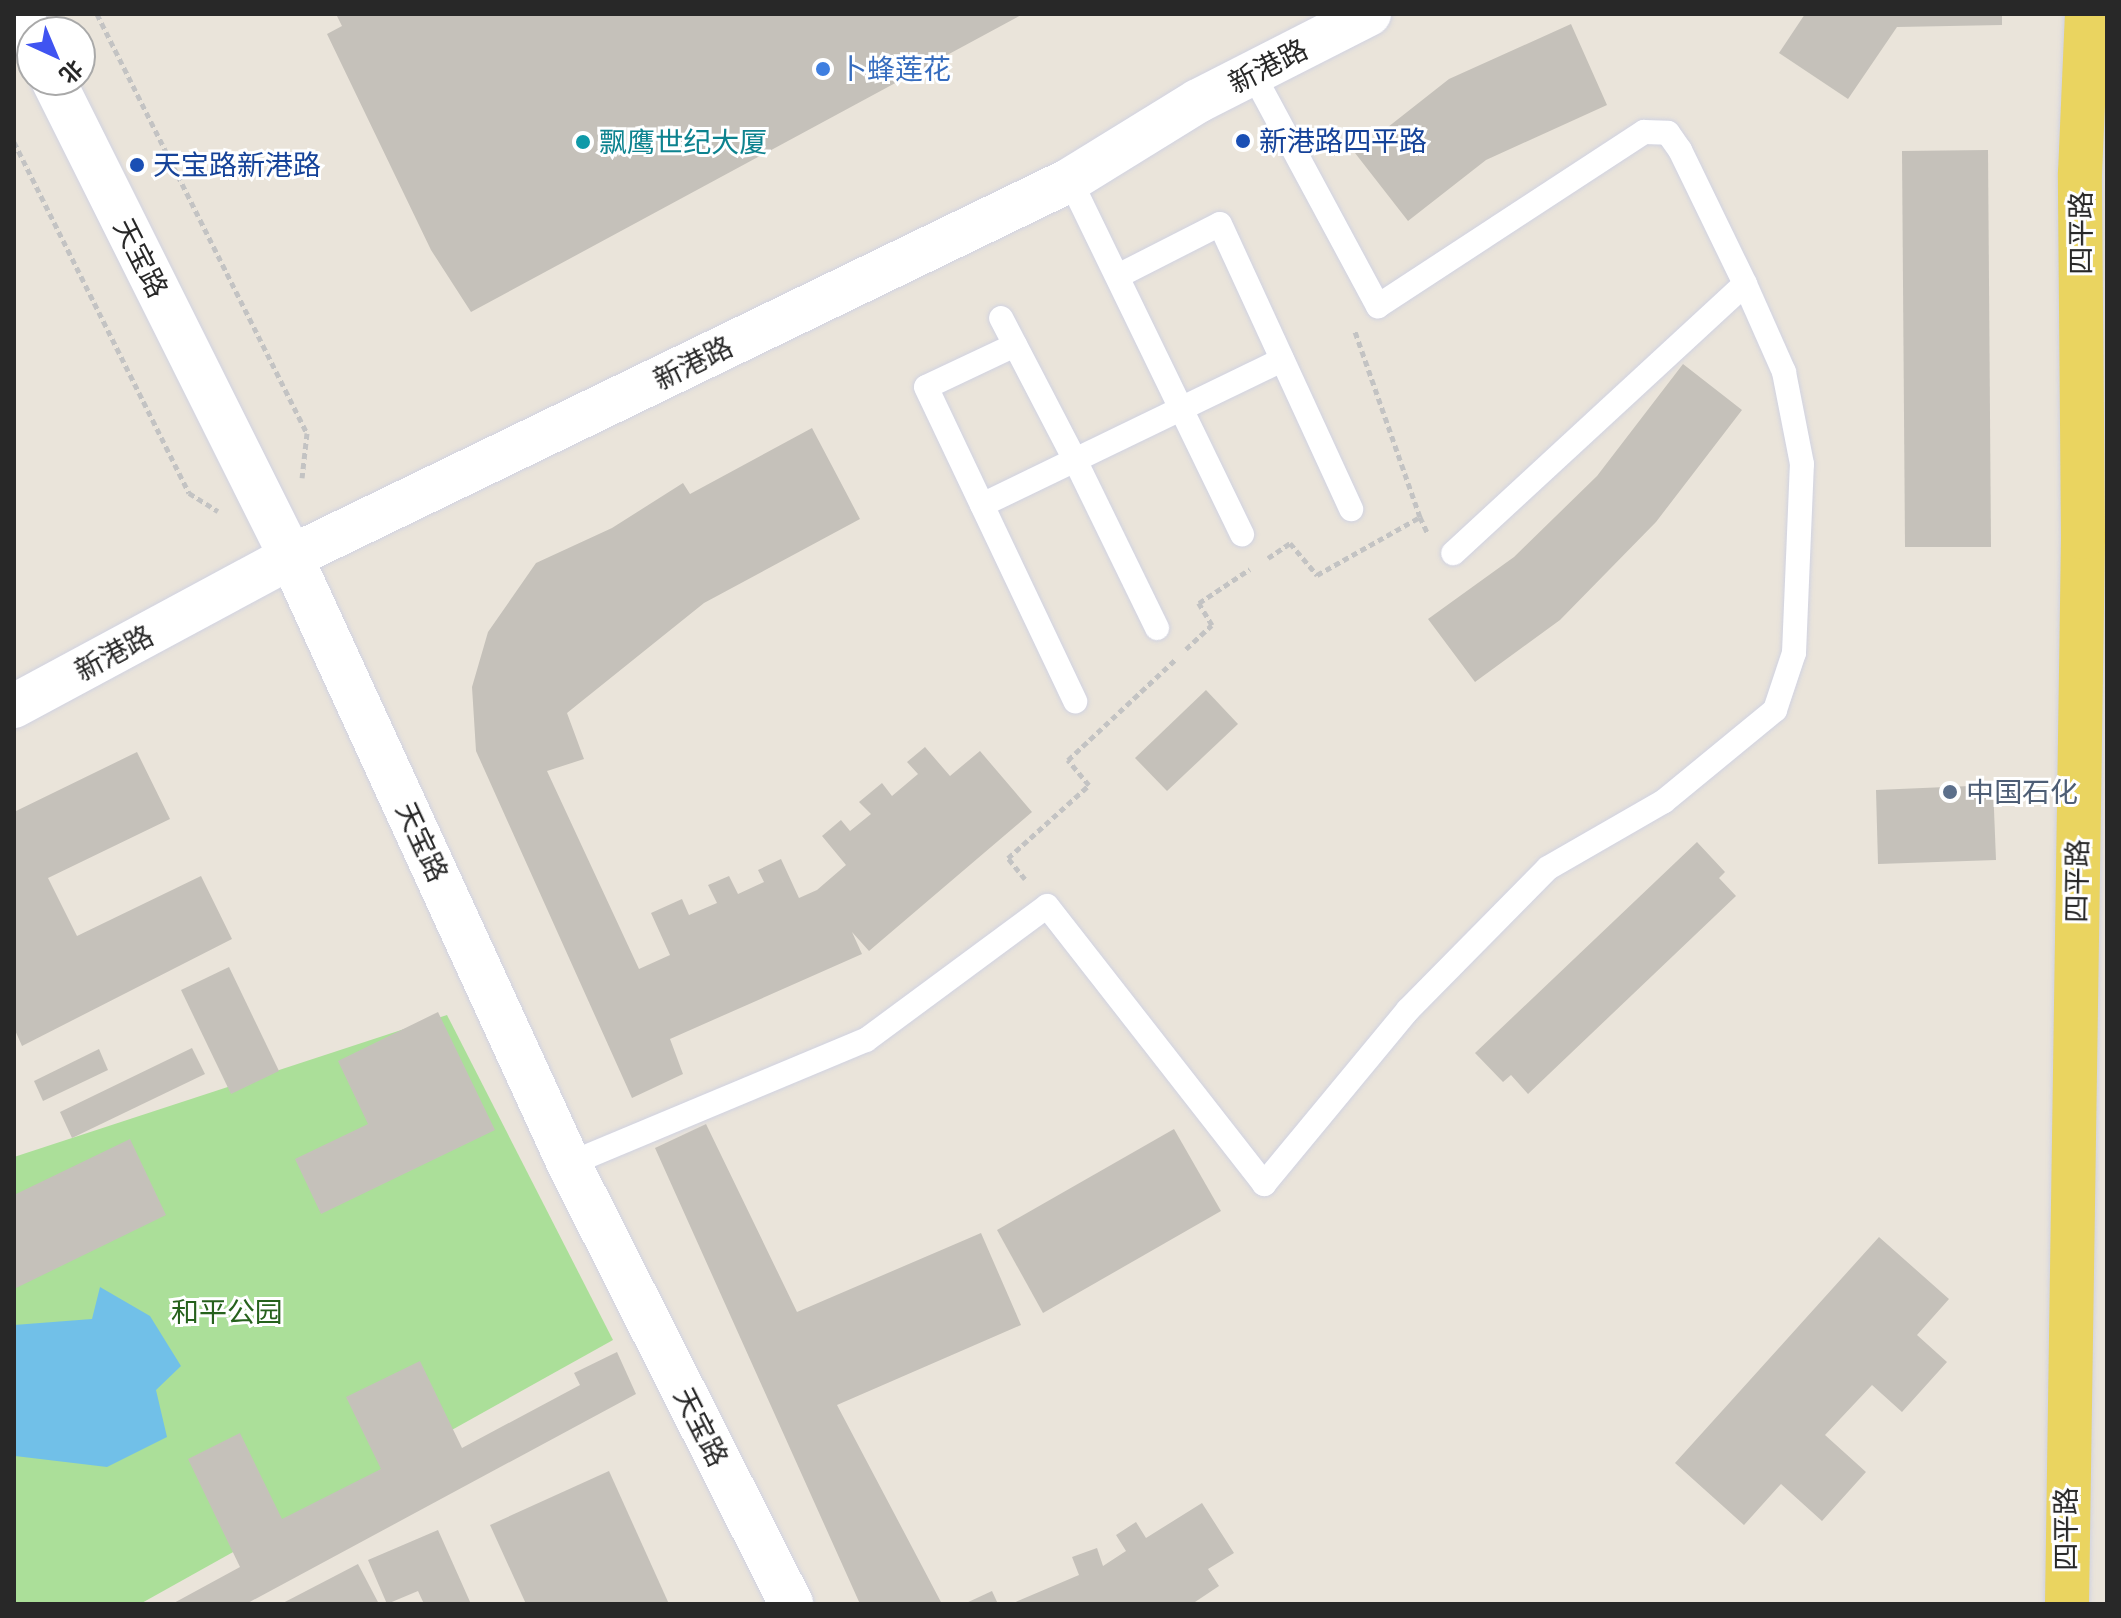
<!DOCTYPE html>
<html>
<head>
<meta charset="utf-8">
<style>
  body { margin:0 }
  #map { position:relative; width:2121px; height:1618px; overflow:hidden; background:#eae4da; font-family:"PT Sans Narrow","Noto Sans SC",sans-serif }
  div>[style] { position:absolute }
  .green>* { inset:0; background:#abdf99 }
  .water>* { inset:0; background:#71c0e8 }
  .building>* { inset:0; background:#c5c1ba }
  .path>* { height:5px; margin-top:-2.5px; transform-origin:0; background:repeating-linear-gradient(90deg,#c3c3c3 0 6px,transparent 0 10px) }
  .roads { filter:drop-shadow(0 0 2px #d0d2e1) drop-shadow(0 0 2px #d0d2e1) }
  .service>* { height:24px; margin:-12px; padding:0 12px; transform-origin:12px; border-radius:12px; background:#fff }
  .minor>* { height:44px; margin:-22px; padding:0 22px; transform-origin:22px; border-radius:22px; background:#fff }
  .tertiary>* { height:44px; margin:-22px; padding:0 22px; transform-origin:22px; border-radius:22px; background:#fff }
  .primary>* { height:44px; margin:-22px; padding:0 22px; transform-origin:22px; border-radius:22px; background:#ead460 }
  .dots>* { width:22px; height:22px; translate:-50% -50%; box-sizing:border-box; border:4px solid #fff; border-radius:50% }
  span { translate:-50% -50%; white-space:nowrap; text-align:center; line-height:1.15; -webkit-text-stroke:6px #fff; paint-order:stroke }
  .street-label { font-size:28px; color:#282828 }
  .shop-label { font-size:28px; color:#366cbe }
  .left { translate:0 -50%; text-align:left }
  .transit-label { font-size:28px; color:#164399 }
  .culture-label { font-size:28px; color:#0d838f }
  .service-label { font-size:28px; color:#4e5e75 }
  .park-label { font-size:28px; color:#26611c }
  .frame { position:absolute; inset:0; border:16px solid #282828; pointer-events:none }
  .north { position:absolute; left:16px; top:16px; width:80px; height:80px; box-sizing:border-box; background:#fff; border:2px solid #a9a9a9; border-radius:50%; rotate:136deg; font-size:22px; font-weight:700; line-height:32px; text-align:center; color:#282828 }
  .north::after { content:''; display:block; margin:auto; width:28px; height:36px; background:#4054f1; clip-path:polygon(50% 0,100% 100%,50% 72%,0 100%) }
</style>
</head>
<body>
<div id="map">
  <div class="green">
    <div style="clip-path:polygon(447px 1015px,613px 1340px,140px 1604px,14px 1604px,14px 1157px)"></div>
  </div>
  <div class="water">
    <div style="clip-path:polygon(100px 1287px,150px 1316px,181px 1366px,156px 1390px,167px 1437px,107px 1467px,15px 1456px,14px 1325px,92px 1319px)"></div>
  </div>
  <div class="building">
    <div style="clip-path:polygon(336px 14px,1023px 14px,471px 312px,431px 250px,327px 34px,342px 26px)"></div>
    <div style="clip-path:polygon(1805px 14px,2002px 14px,2002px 25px,1897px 27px,1848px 99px,1779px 53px)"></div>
    <div style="clip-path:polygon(1571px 24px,1607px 105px,1486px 160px,1408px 221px,1355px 153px,1449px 79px)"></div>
    <div style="clip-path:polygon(1988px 150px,1991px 547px,1905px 547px,1902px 151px)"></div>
    <div style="clip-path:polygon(1683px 364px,1742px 410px,1656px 522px,1560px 620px,1475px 682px,1428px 619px,1514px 557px,1597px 476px)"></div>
    <div style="clip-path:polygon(812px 428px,860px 519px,704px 603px,567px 713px,584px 759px,547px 771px,639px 969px,670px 955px,651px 913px,682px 899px,689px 915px,717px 903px,708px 885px,729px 876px,738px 894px,764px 882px,758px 870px,781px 859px,799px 898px,817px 890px,846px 865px,822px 836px,841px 820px,850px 831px,871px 814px,859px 802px,882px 783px,892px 796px,918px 774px,907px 762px,925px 747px,950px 776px,980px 751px,1032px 812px,869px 951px,852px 932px,862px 954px,670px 1039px,683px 1074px,632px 1098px,476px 751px,472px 687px,488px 632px,536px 563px,612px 528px,683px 483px,690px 494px)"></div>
    <div style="clip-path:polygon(1206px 690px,1238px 724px,1167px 791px,1135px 758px)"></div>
    <div style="clip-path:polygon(137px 752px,170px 819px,48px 878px,77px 936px,201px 876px,232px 939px,22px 1046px,14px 1028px,14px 812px)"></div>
    <div style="clip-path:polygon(1993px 785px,1996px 860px,1878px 864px,1876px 790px)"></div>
    <div style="clip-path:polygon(1697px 842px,1725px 872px,1719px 878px,1736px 896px,1528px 1094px,1511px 1075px,1503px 1082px,1475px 1053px)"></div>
    <div style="clip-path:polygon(229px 967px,279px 1071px,231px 1094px,181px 990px)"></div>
    <div style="clip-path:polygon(438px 1012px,495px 1130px,321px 1214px,295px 1159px,368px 1124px,338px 1061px)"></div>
    <div style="clip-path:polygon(192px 1048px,205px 1074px,72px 1138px,60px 1112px)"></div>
    <div style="clip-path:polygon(99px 1049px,108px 1070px,43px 1101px,34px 1081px)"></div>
    <div style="clip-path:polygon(706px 1124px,797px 1312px,981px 1233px,1021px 1325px,837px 1405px,942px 1604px,860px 1604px,655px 1148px)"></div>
    <div style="clip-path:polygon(1174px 1129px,1221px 1211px,1043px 1313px,997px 1230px)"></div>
    <div style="clip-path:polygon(130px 1139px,166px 1215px,14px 1289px,14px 1195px)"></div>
    <div style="clip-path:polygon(1879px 1237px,1949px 1299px,1917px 1335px,1947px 1362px,1902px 1412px,1872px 1385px,1825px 1435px,1866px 1472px,1822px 1521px,1781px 1484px,1744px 1525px,1675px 1463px)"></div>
    <div style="clip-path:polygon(617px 1352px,636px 1394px,246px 1604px,172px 1604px,240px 1567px,188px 1459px,240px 1433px,282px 1519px,381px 1469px,346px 1397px,420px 1361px,462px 1448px,580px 1385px,574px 1373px)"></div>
    <div style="clip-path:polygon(609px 1471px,669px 1604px,526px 1604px,490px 1525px)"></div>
    <div style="clip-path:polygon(1202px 1503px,1234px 1553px,1208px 1569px,1219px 1586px,1192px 1604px,1011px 1604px,1079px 1575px,1072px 1557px,1097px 1548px,1103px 1566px,1126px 1551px,1116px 1535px,1136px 1522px,1146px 1538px)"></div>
    <div style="clip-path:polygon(438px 1530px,471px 1604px,424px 1604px,418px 1591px,387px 1604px,368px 1560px)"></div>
    <div style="clip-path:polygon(358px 1564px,379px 1604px,281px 1604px)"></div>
    <div style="clip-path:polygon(992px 1591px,998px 1604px,964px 1604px)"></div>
  </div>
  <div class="path">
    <div style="left:97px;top:14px;width:469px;rotate:63.4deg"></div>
    <div style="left:307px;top:433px;width:45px;rotate:96.3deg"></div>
    <div style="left:14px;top:142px;width:392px;rotate:63.5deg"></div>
    <div style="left:189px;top:493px;width:34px;rotate:32deg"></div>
    <div style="left:1420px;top:517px;width:19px;rotate:65deg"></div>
    <div style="left:1268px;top:558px;width:27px;rotate:-34deg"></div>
    <div style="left:1290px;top:543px;width:42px;rotate:49.8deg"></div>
    <div style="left:1317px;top:575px;width:118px;rotate:-29.4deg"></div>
    <div style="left:1420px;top:517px;width:197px;rotate:-109.3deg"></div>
    <div style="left:1186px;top:649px;width:35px;rotate:-43deg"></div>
    <div style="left:1212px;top:625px;width:26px;rotate:-121deg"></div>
    <div style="left:1199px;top:603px;width:61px;rotate:-33.7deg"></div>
    <div style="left:1025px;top:879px;width:27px;rotate:-129deg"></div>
    <div style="left:1008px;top:858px;width:109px;rotate:-42deg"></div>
    <div style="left:1089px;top:785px;width:33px;rotate:-130deg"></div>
    <div style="left:1068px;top:760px;width:148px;rotate:-43.1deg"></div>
  </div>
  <div class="roads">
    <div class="service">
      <div style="left:1253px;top:74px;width:264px;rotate:61.7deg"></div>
      <div style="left:1378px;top:306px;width:318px;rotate:-33.2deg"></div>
      <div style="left:1644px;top:132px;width:24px;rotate:2deg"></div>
      <div style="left:1668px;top:133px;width:21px;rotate:55deg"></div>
      <div style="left:1680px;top:150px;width:149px;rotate:64.1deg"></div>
      <div style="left:1745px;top:284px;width:397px;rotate:137.3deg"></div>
      <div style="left:1070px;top:180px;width:394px;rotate:64.1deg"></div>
      <div style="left:1118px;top:276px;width:114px;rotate:-27deg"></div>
      <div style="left:1220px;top:224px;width:314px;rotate:65.3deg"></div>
      <div style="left:1015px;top:345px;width:98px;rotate:154.7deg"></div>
      <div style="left:926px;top:387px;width:348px;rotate:64.6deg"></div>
      <div style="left:982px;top:505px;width:103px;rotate:-25.8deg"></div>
      <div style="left:1075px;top:460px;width:160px;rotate:-117.5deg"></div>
      <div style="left:1157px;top:628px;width:187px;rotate:-116deg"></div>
      <div style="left:1075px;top:460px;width:230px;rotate:-25.8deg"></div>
      <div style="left:569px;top:1164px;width:322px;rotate:-22.7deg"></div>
      <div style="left:866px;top:1040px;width:225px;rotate:-36.5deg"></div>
      <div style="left:1047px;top:906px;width:353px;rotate:52deg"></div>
      <div style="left:1264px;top:1184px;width:226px;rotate:-50.4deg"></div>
      <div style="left:1408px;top:1010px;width:199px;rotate:-45.4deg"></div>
      <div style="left:1548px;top:868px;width:133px;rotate:-29.9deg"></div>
      <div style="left:1663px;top:802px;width:145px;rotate:-39.4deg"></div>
      <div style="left:1775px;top:710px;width:60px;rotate:-71.6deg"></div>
      <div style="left:1794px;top:653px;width:189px;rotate:-87.6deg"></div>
      <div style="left:1802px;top:464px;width:94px;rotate:-101.1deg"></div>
      <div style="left:1784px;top:372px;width:96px;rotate:-113.9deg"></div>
    </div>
    <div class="minor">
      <div style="left:291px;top:557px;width:668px;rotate:65.39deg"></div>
      <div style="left:569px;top:1164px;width:493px;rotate:63.2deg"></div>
    </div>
    <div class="tertiary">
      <div style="left:20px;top:14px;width:27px;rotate:63deg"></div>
      <div style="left:53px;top:80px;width:533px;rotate:63.48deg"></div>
      <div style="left:14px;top:706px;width:315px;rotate:-28.3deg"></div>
      <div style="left:291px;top:557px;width:865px;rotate:-25.82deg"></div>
      <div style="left:1070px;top:180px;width:150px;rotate:-31.7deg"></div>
      <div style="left:1198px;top:101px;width:192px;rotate:-27deg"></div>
    </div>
    <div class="primary">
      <div style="left:2067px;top:1604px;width:1067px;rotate:-89.14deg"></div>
      <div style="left:2083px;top:537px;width:364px;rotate:-90.5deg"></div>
      <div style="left:2080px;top:173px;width:159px;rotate:-87.5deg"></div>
    </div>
  </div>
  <div class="dots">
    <div style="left:823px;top:69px;background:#3f7fe0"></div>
    <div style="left:1243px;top:141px;background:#1a4fb4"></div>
    <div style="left:583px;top:142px;background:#0f9aa8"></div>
    <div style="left:137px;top:165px;background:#1a4fb4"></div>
    <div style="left:1950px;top:792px;background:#5c6f8a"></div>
  </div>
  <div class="street-label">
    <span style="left:1268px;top:66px;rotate:-27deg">新港路</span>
    <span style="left:2081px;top:233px;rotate:-90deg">四平路</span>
    <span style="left:141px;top:258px;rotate:63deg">天宝路</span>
    <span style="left:693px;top:363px;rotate:-26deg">新港路</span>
    <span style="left:114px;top:653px;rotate:-28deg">新港路</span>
    <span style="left:422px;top:842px;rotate:65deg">天宝路</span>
    <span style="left:2077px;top:881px;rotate:-89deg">四平路</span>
    <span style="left:701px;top:1427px;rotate:63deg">天宝路</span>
    <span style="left:2066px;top:1529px;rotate:-90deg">四平路</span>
  </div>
  <div class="shop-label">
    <span class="left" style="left:839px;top:69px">卜蜂莲花</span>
  </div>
  <div class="transit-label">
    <span class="left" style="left:1259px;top:141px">新港路四平路</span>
    <span class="left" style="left:153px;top:165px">天宝路新港路</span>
  </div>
  <div class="culture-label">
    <span class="left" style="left:599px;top:142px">飘鹰世纪大厦</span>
  </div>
  <div class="service-label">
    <span class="left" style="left:1966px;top:792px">中国石化</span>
  </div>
  <div class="park-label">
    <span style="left:227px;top:1312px">和平公园</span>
  </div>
  <div class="frame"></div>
  <div class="north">北</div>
</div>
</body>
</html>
